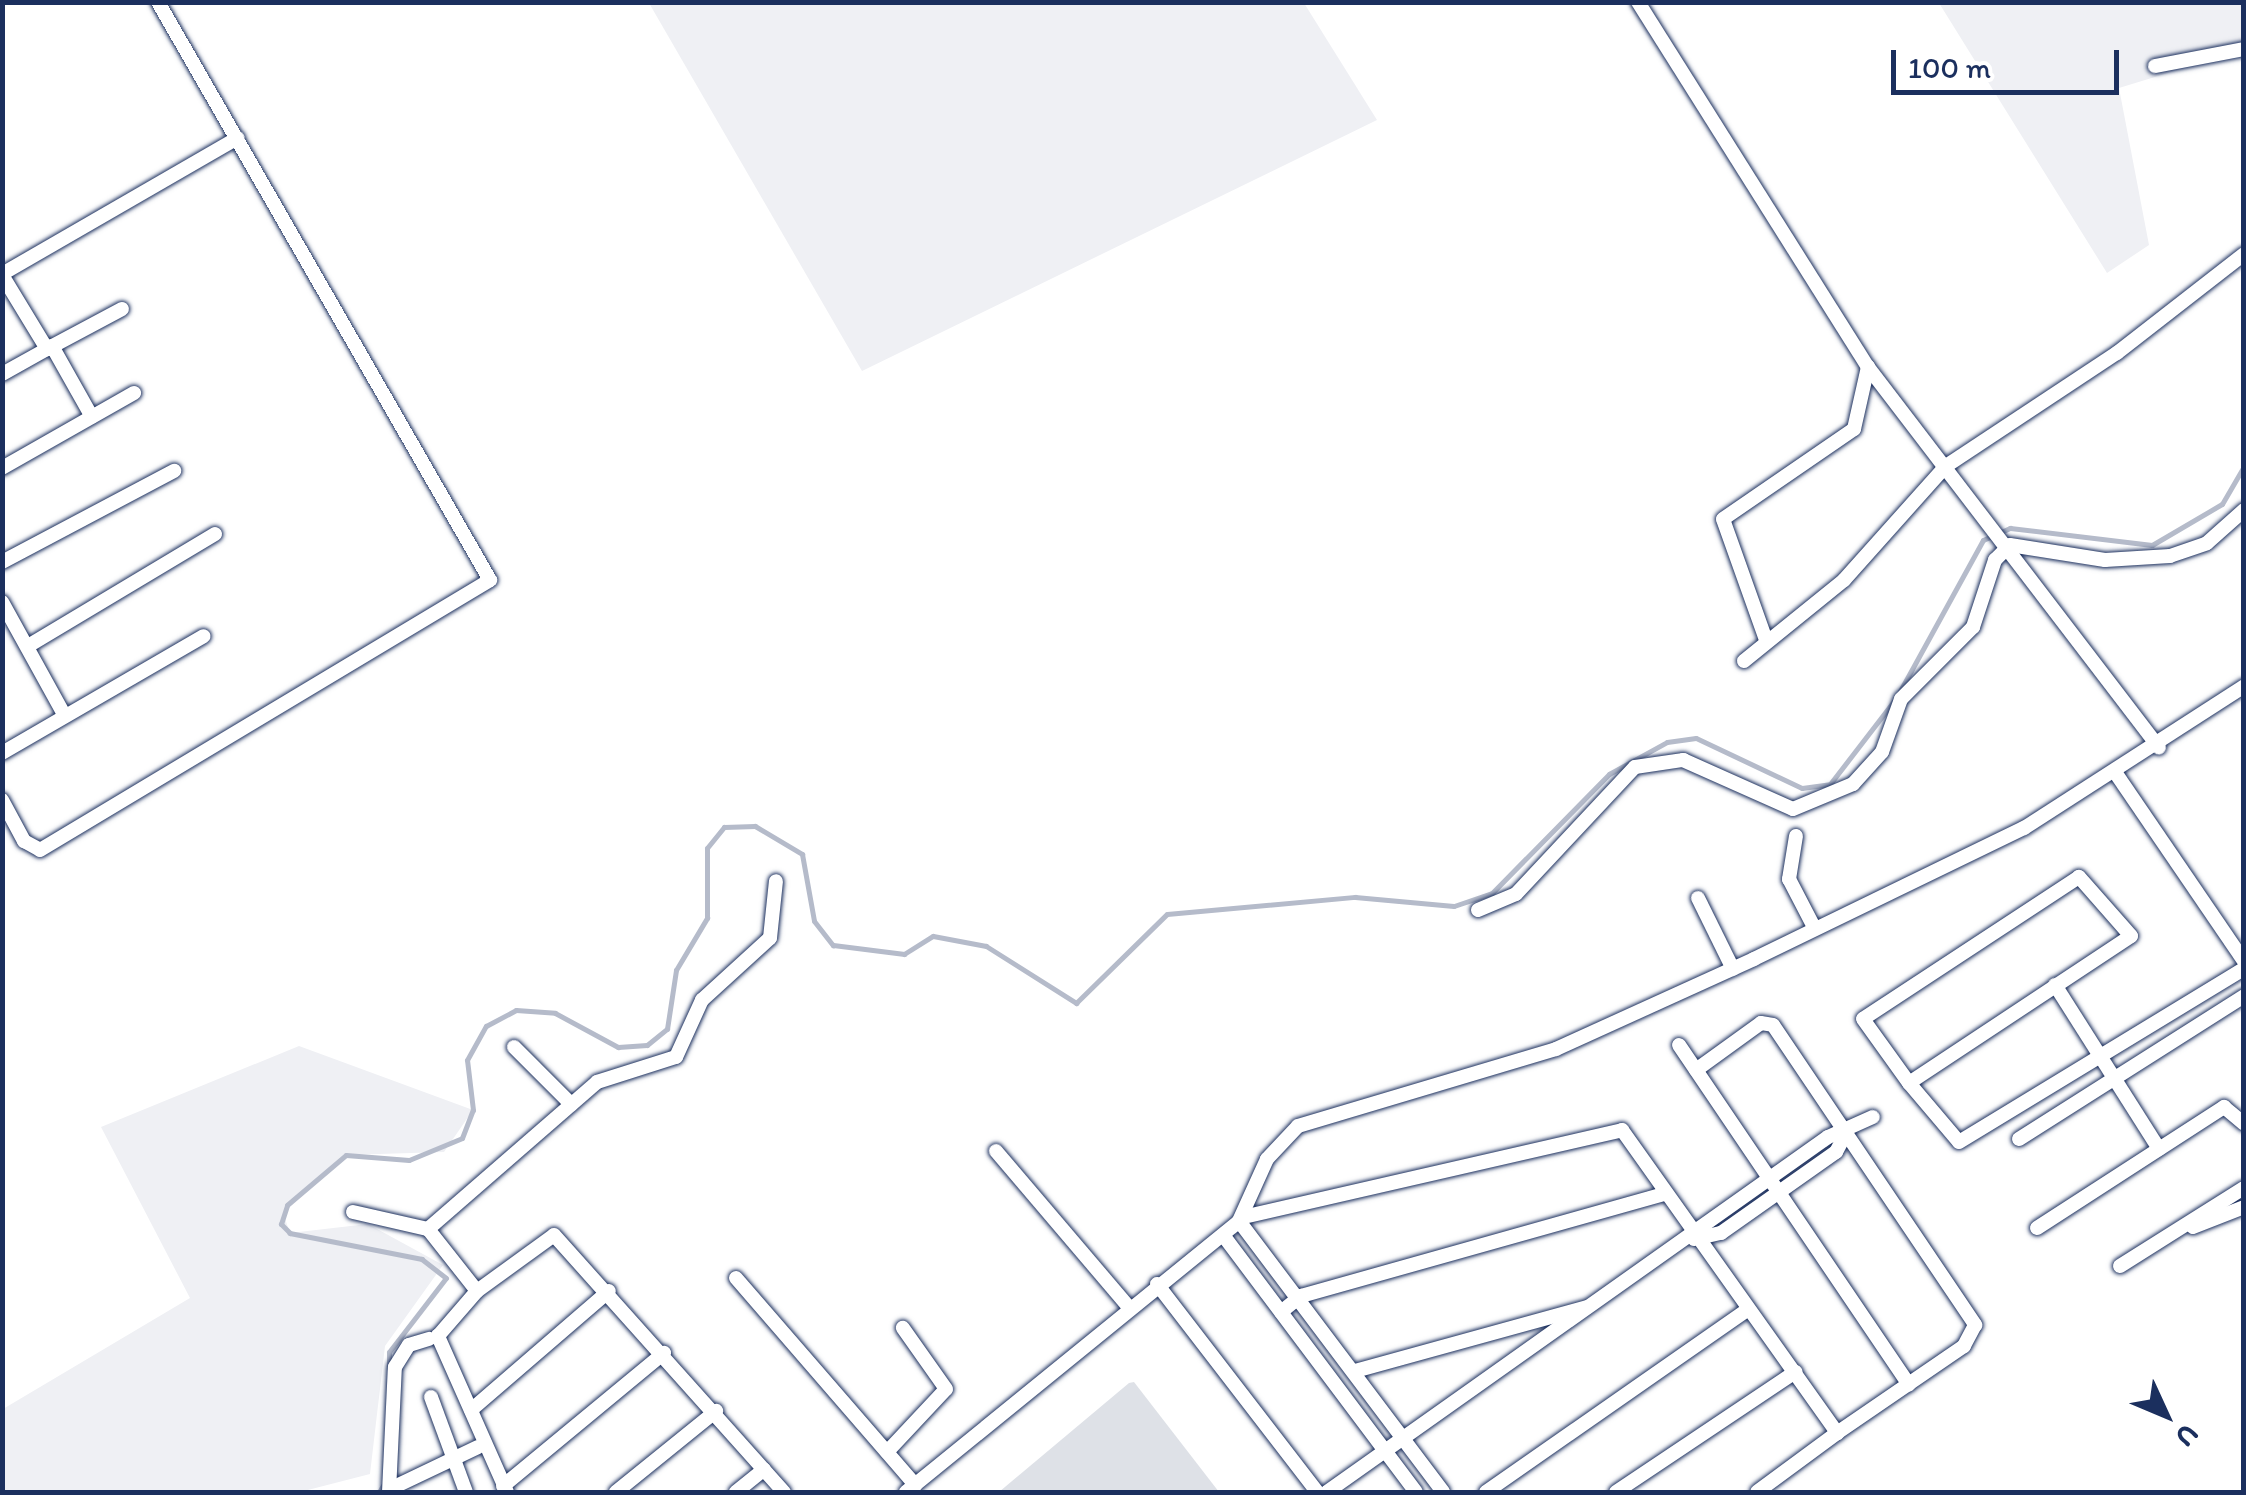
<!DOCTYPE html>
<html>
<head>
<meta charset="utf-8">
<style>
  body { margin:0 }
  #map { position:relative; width:2246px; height:1495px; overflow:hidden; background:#fff; font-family:Itim,sans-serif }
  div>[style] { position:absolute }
  .built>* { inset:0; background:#eff0f4 }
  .green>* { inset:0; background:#dee1e7 }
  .stream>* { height:5px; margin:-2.5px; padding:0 2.5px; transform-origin:2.5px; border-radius:2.5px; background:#b5bbca }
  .roads { filter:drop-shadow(0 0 2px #1b2f5e) drop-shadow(0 0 2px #1b2f5e) }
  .street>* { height:14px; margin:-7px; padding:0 7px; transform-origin:7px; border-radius:7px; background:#fff }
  span { translate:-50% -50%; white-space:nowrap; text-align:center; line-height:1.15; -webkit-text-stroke:8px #fff; paint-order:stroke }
  .frame { position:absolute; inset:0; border:5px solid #1b2f5e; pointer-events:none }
  .north { position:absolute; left:2116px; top:1365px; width:100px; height:100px; -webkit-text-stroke:8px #fff; paint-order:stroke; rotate:134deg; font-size:28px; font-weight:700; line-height:40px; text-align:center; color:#1b2f5e }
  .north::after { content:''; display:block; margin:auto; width:35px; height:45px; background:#1b2f5e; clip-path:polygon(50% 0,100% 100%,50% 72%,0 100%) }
  .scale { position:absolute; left:1891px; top:50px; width:228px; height:45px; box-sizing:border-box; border:5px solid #1b2f5e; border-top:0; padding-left:12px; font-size:30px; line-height:35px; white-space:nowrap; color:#1b2f5e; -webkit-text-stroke:8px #fff; paint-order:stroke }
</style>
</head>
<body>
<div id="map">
  <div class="built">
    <div style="clip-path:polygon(649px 3px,1304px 3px,1377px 120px,862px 371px)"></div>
    <div style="clip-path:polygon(1939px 3px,2243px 3px,2243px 50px,2119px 88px,2149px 245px,2107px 273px)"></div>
    <div style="clip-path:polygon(299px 1046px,473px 1110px,444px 1152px,346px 1155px,283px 1213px,290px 1233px,368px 1224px,443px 1265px,385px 1346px,370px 1474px,300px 1492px,3px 1492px,3px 1409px,190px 1298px,101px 1127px)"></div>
  </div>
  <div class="green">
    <div style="clip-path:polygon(1134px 1382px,1219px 1492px,999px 1492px,1129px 1383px)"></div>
  </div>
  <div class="stream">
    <div style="left:1900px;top:691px;width:172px;rotate:-61.2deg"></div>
    <div style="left:1983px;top:540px;width:30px;rotate:-24deg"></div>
    <div style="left:2010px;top:528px;width:143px;rotate:6.8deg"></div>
    <div style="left:2152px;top:545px;width:81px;rotate:-30.4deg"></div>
    <div style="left:2222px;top:504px;width:44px;rotate:-59.9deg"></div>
    <div style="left:389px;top:1368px;width:16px;rotate:-90deg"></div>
    <div style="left:389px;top:1352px;width:93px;rotate:-52.4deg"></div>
    <div style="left:446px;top:1278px;width:31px;rotate:-142deg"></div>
    <div style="left:422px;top:1259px;width:135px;rotate:-168.9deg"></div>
    <div style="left:290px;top:1233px;width:13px;rotate:-135deg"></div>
    <div style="left:281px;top:1224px;width:20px;rotate:-72deg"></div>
    <div style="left:287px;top:1205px;width:77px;rotate:-40.3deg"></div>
    <div style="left:346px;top:1155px;width:63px;rotate:4.5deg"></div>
    <div style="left:409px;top:1160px;width:57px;rotate:-22.5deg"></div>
    <div style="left:462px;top:1138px;width:30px;rotate:-69deg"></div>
    <div style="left:473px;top:1110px;width:50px;rotate:-96.8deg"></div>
    <div style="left:467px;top:1060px;width:39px;rotate:-61deg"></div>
    <div style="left:486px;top:1026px;width:34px;rotate:-28deg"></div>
    <div style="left:516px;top:1010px;width:39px;rotate:4deg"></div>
    <div style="left:555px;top:1013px;width:72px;rotate:28.4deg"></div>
    <div style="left:618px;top:1047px;width:29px;rotate:-4deg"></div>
    <div style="left:647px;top:1045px;width:26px;rotate:-39deg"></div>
    <div style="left:667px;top:1029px;width:60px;rotate:-81.3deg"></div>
    <div style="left:676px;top:970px;width:61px;rotate:-59.2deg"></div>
    <div style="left:707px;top:918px;width:70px;rotate:-90deg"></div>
    <div style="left:707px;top:848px;width:27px;rotate:-51deg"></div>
    <div style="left:724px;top:827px;width:31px;rotate:-2deg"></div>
    <div style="left:755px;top:826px;width:55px;rotate:30.8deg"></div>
    <div style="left:802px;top:854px;width:68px;rotate:79.8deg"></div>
    <div style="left:814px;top:921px;width:31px;rotate:52deg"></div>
    <div style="left:833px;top:945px;width:72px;rotate:7.2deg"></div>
    <div style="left:904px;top:954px;width:34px;rotate:-32deg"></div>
    <div style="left:933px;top:936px;width:54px;rotate:10.7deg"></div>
    <div style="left:986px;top:946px;width:107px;rotate:32.3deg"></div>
    <div style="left:1076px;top:1003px;width:127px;rotate:-44.4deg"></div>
    <div style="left:1167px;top:914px;width:189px;rotate:-5.2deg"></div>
    <div style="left:1355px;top:897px;width:99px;rotate:5.2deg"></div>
    <div style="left:1454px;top:906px;width:40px;rotate:-18.9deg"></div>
    <div style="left:1492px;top:893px;width:167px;rotate:-45.5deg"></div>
    <div style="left:1609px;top:774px;width:66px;rotate:-28.9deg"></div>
    <div style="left:1667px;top:742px;width:29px;rotate:-8deg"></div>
    <div style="left:1696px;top:738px;width:117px;rotate:25.3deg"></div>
    <div style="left:1802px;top:788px;width:28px;rotate:-8deg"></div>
    <div style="left:1830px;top:784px;width:105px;rotate:-52.4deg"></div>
    <div style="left:379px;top:1492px;width:12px;rotate:-59deg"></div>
  </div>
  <div class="roads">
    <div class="street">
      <div style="left:1638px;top:2px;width:431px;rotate:57.8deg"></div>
      <div style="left:1868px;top:367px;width:479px;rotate:52.6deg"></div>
      <div style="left:2155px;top:66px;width:91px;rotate:-10.8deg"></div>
      <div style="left:2px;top:274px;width:272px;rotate:-30deg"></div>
      <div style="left:2px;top:275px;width:87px;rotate:58.7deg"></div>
      <div style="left:47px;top:349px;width:51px;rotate:150.9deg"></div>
      <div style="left:52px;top:346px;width:81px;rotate:60.6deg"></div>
      <div style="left:47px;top:349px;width:85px;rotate:-28.1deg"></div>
      <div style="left:2px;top:468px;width:152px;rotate:-29.6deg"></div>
      <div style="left:2px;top:562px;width:195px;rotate:-27.9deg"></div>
      <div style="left:2px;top:602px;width:130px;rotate:61.1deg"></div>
      <div style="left:1766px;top:640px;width:128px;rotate:-109.6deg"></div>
      <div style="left:1723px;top:519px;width:159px;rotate:-34.5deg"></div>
      <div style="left:1854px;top:429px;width:64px;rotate:-77.3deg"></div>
      <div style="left:28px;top:646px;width:218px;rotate:-30.9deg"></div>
      <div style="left:1744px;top:661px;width:129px;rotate:-39deg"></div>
      <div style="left:1844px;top:580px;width:153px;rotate:-48.2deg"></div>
      <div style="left:1946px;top:466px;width:205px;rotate:-33.5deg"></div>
      <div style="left:2117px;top:353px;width:161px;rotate:-37.9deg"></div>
      <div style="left:2px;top:753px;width:233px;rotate:-30.1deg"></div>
      <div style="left:2117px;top:775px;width:225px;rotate:55.7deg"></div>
      <div style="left:2px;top:800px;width:47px;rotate:61.8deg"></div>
      <div style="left:24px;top:841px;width:18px;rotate:29deg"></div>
      <div style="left:40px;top:850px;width:525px;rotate:-30.96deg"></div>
      <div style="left:490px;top:580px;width:667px;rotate:-119.87deg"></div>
      <div style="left:1796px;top:836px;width:44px;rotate:99.2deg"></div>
      <div style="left:1789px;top:879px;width:54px;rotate:62.5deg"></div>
      <div style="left:1698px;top:898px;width:79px;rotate:63.8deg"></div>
      <div style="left:1478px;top:910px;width:41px;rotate:-22.8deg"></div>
      <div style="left:1516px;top:894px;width:174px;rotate:-46.9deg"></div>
      <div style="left:1635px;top:767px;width:49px;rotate:-8.3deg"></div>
      <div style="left:1683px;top:760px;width:120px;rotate:24deg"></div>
      <div style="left:1793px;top:809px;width:65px;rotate:-22.6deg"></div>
      <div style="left:1853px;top:784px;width:43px;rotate:-47.8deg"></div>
      <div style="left:1882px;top:752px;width:56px;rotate:-70.3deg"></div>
      <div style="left:1901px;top:699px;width:102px;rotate:-45deg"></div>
      <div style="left:1973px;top:627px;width:71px;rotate:-71.8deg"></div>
      <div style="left:1995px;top:560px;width:21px;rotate:-45deg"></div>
      <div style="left:2010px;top:545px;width:96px;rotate:9deg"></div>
      <div style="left:2105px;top:560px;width:65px;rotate:-3.5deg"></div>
      <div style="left:2170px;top:556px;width:39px;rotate:-19deg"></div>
      <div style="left:2207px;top:543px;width:50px;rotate:-41.7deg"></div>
      <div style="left:2055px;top:985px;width:194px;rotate:57.6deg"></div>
      <div style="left:1679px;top:1045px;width:410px;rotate:55.9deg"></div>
      <div style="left:514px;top:1047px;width:81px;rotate:45deg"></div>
      <div style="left:1696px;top:1070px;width:80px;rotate:-35.9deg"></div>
      <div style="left:1761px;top:1023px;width:12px;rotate:9deg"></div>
      <div style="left:1773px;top:1025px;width:362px;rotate:56deg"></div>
      <div style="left:1975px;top:1325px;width:24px;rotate:118deg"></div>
      <div style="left:1964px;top:1346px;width:154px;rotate:145.6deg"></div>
      <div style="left:1909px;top:1083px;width:266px;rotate:-33.5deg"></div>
      <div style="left:2131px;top:936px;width:79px;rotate:-131.4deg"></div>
      <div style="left:2079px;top:877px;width:258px;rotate:146.7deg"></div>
      <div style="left:1863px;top:1019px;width:79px;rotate:54.3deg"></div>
      <div style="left:1909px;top:1083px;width:77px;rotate:49.7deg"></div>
      <div style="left:1959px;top:1142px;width:333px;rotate:-31.3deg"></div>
      <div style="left:2019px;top:1139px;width:267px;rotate:-32.4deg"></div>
      <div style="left:996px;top:1151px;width:205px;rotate:49.6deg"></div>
      <div style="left:353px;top:1212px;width:77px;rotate:12.8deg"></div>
      <div style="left:1243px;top:1217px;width:389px;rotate:-12.9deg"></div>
      <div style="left:1622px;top:1130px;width:372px;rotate:54.6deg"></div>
      <div style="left:1837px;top:1433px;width:99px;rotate:143.6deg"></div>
      <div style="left:1239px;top:1221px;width:339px;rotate:53deg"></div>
      <div style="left:2193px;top:1227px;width:55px;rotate:-21.4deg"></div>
      <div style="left:2037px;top:1228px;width:223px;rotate:-32.9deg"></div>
      <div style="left:2224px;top:1107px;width:26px;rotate:40deg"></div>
      <div style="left:1223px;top:1235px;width:321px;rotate:53.1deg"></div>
      <div style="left:1694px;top:1239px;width:28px;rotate:-13deg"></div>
      <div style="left:1721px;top:1233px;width:141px;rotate:-35.2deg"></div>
      <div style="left:1836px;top:1152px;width:19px;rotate:-62deg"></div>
      <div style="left:2120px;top:1266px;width:146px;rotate:-32.2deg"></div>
      <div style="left:736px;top:1278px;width:274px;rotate:49.1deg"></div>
      <div style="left:1157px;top:1284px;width:262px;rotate:52.4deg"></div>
      <div style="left:477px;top:1291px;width:79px;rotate:-128.3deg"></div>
      <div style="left:428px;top:1229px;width:224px;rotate:-41deg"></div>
      <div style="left:597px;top:1082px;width:83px;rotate:-17.6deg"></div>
      <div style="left:676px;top:1057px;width:63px;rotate:-65.5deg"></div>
      <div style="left:702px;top:1000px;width:92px;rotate:-42.4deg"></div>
      <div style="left:770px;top:938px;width:57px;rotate:-84deg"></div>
      <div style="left:1281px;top:1312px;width:26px;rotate:-39deg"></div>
      <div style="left:1301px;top:1296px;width:378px;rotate:-15.7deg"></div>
      <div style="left:1355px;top:1371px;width:241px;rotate:-15.4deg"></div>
      <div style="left:431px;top:1397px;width:101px;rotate:69.8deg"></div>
      <div style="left:471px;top:1410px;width:182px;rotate:-40.8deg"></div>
      <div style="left:887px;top:1452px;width:86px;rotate:-46.9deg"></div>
      <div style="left:946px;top:1389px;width:75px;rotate:-125.2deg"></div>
      <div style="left:503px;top:1486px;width:209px;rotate:-39.6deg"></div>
      <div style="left:392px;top:1488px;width:95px;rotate:-25.5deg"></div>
      <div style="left:389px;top:1492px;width:125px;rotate:-87.3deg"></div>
      <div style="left:395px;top:1367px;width:26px;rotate:-58deg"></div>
      <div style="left:409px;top:1345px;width:21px;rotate:-17deg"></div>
      <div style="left:507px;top:1492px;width:171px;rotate:-113.9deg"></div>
      <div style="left:438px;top:1336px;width:60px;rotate:-49.1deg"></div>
      <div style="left:477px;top:1291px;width:95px;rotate:-36deg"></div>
      <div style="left:554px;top:1235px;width:345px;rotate:48.2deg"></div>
      <div style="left:616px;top:1492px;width:129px;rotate:-39deg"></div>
      <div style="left:736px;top:1492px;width:36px;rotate:-39deg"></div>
      <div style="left:906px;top:1492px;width:429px;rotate:-39.1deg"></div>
      <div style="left:1239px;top:1221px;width:68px;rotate:-65.7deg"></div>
      <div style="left:1267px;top:1159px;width:45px;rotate:-46.8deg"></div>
      <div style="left:1298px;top:1126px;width:269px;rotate:-16.6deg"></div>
      <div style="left:1556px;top:1049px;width:217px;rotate:-24.4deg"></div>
      <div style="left:1754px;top:959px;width:300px;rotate:-25.9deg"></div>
      <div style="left:2024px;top:828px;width:262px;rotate:-32.8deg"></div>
      <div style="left:1327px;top:1492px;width:614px;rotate:-35.32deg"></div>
      <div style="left:1828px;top:1137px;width:49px;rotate:-24deg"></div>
      <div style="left:1486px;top:1492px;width:320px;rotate:-34.9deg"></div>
      <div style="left:1616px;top:1492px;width:216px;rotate:-33.8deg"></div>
    </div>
  </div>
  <div class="frame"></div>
  <div class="north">U</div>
  <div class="scale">100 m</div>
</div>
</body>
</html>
